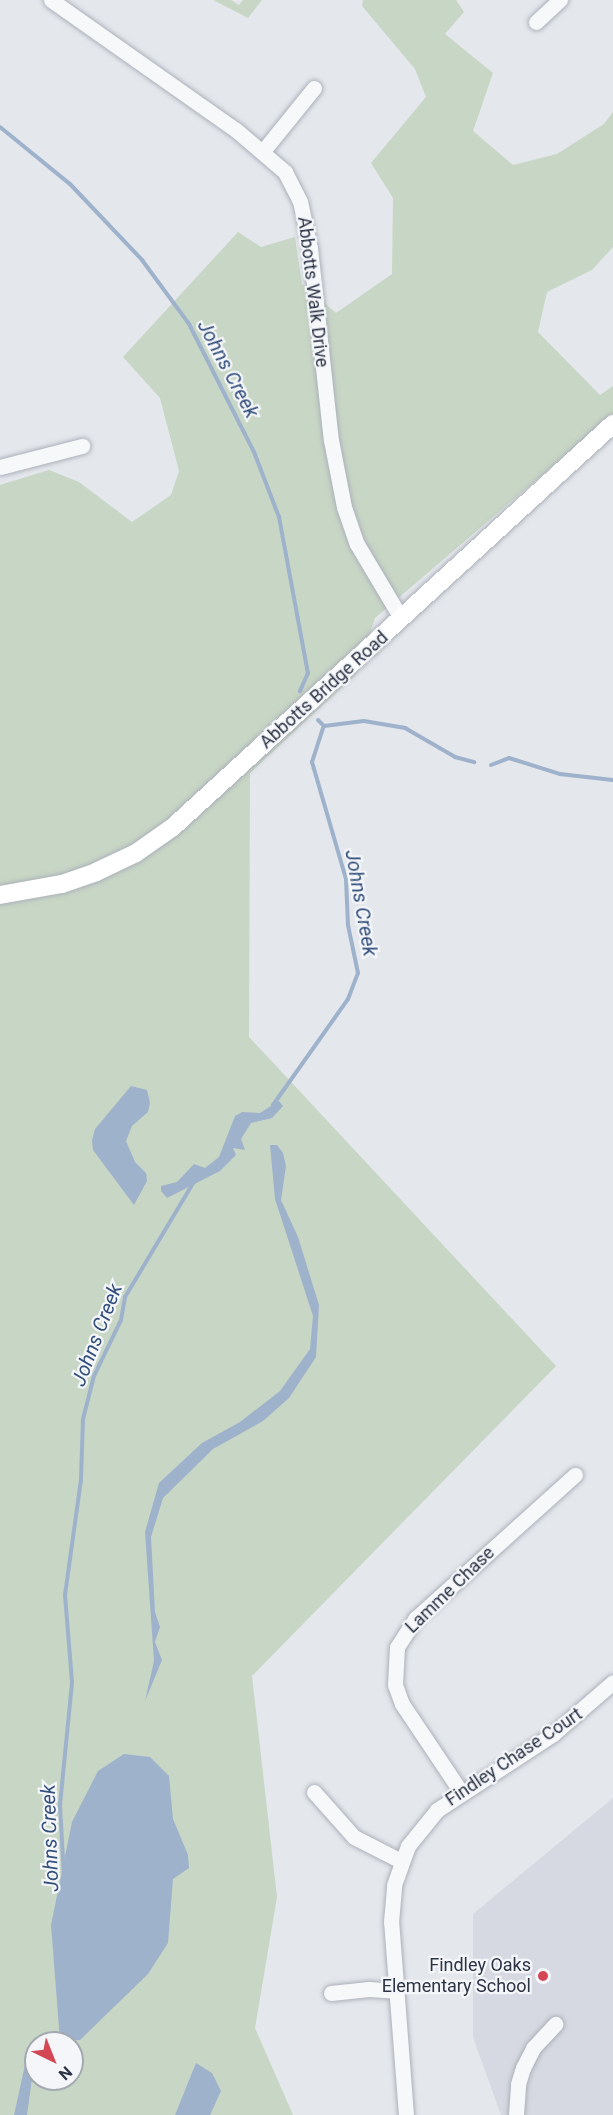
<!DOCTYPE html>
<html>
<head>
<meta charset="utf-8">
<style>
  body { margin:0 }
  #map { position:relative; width:613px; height:2115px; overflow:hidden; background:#e4e7ec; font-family:Roboto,sans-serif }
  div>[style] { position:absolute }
  .built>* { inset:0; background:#d6d9e1 }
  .green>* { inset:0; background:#c8d6c5 }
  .water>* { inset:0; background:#9eb2cc }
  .stream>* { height:4px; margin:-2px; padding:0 2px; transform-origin:2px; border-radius:2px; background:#9eb2cc }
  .roads { filter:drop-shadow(0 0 2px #acb1ba) drop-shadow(0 0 2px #acb1ba) }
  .minor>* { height:15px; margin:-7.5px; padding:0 7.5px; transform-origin:7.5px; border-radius:7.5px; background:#f7f8fa }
  .major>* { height:18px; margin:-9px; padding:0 9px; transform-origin:9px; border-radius:9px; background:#fff }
  .dots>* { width:16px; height:16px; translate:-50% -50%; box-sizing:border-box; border:3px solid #f4f6f9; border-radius:50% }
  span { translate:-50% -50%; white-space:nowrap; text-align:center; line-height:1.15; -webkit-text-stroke:4.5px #f4f6f9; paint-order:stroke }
  .street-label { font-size:18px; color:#2b3345 }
  .poi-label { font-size:18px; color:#2b3345 }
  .right { translate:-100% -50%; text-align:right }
  .water-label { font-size:20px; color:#334f7b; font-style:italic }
  .north { position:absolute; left:24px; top:2031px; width:60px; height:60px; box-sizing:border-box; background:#f4f6f9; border:2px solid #a4a8b1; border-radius:50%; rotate:137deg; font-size:16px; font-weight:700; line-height:24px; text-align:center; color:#2b3345 }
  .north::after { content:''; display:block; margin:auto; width:21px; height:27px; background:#d34755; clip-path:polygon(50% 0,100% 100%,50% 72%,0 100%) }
</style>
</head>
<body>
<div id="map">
  <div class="built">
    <div style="clip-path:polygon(613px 1798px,613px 2115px,501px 2115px,473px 2037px,473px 1914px)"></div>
  </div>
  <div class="green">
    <div style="clip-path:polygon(213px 0,231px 0,239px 5px,243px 0,262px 0,248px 18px)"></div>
    <div style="clip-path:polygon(evenodd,363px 0,456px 0,464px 12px,445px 34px,493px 73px,473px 131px,513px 165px,557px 154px,604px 124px,613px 112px,613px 247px,592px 270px,547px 292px,538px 332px,600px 395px,613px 386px,613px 414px,375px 618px,355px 675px,250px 773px,249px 1037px,556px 1366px,252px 1676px,277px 1897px,255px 2028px,293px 2115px,0 2115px,0 485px,49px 470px,79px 482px,132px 522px,171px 495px,179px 471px,160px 398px,123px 357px,238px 232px,261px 247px,295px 237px,302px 284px,336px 313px,392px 274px,393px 198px,371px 163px,426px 97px,415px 69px,362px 6px,363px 0,36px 2043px,72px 2043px,72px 2079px,36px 2079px,36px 2043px)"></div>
  </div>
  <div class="water">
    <div style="clip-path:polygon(131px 1086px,147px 1090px,150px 1103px,148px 1112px,132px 1126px,126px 1141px,135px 1162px,146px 1173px,147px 1181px,134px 1205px,93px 1150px,92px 1140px,95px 1129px)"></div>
    <div style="clip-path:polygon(279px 1101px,283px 1106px,272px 1118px,251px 1123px,241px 1139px,245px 1150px,233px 1148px,236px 1155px,220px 1171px,167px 1198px,161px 1191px,161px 1186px,177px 1182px,194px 1164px,205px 1168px,219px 1157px,235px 1116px,242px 1112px,260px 1113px)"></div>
    <div style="clip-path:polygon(270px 1145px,277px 1145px,283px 1153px,286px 1166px,281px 1200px,298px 1237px,319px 1305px,316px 1357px,289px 1398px,263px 1421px,213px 1449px,163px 1498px,151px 1537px,155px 1612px,160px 1627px,155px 1642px,162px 1660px,145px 1701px,154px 1661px,145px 1532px,159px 1483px,202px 1443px,240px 1422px,280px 1391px,310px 1349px,313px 1316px,275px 1199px)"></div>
    <div style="clip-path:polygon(124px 1754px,150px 1757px,169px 1776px,173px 1819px,188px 1855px,189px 1868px,173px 1879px,168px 1943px,148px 1974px,80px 2040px,49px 2043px,60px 2040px,51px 1925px,72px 1822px,98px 1771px)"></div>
    <div style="clip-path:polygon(36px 2050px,27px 2115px,14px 2115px,27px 2056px)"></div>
    <div style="clip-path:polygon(196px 2063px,212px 2073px,221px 2091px,210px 2115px,175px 2115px)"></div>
  </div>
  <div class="stream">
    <div style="left:0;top:127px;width:90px;rotate:39.2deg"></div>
    <div style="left:70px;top:184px;width:105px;rotate:46.5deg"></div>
    <div style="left:142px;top:260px;width:79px;rotate:53.7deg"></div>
    <div style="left:189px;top:324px;width:144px;rotate:63.1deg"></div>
    <div style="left:254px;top:452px;width:70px;rotate:69deg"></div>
    <div style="left:279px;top:517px;width:159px;rotate:79.5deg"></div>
    <div style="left:308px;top:673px;width:20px;rotate:114deg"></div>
    <div style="left:318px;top:720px;width:8px;rotate:45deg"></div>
    <div style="left:324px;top:726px;width:40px;rotate:-7.1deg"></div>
    <div style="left:364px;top:721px;width:42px;rotate:9.7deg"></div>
    <div style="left:405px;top:728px;width:58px;rotate:30.1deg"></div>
    <div style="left:455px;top:757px;width:20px;rotate:15deg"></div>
    <div style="left:491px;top:765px;width:19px;rotate:-21deg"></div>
    <div style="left:509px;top:758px;width:53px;rotate:17.4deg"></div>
    <div style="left:560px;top:774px;width:53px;rotate:6.5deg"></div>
    <div style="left:273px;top:1105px;width:130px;rotate:-54.7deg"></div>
    <div style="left:348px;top:999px;width:28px;rotate:-69deg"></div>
    <div style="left:358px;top:973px;width:49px;rotate:-101.8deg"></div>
    <div style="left:348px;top:925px;width:46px;rotate:-92.5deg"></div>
    <div style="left:346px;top:879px;width:122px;rotate:-106.2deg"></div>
    <div style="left:312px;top:762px;width:38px;rotate:-72deg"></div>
    <div style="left:64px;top:1877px;width:72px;rotate:-93.2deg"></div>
    <div style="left:60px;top:1805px;width:124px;rotate:-84.4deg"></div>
    <div style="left:72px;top:1682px;width:87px;rotate:-94.6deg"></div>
    <div style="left:65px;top:1595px;width:117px;rotate:-82.1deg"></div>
    <div style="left:81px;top:1479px;width:60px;rotate:-88.1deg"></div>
    <div style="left:83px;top:1419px;width:44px;rotate:-75.7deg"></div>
    <div style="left:94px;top:1376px;width:62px;rotate:-64.3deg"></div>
    <div style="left:121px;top:1320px;width:23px;rotate:-80deg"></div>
    <div style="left:125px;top:1297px;width:136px;rotate:-59.1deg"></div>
  </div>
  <div class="roads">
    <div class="minor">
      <div style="left:51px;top:0;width:226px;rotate:35.1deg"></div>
      <div style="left:236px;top:130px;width:65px;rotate:40.6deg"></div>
      <div style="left:285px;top:172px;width:33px;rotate:63deg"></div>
      <div style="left:300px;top:201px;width:48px;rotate:78deg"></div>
      <div style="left:310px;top:248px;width:193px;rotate:83.8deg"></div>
      <div style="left:331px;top:440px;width:68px;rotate:79deg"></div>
      <div style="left:344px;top:507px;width:39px;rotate:71deg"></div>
      <div style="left:357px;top:544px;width:86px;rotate:59.3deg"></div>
      <div style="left:536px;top:22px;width:33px;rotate:-43deg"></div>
      <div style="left:263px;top:151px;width:81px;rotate:-51deg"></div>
      <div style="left:0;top:467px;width:85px;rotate:-14.4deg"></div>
      <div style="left:314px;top:1792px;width:60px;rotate:48.4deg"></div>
      <div style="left:354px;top:1837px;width:53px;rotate:27.1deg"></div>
      <div style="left:461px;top:1792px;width:106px;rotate:-123.8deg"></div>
      <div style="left:402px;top:1704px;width:20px;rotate:-110deg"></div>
      <div style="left:395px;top:1685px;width:38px;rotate:-87deg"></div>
      <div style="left:397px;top:1647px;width:35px;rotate:-57deg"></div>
      <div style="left:416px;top:1618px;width:214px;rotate:-42deg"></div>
      <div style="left:331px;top:1993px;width:38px;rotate:-6deg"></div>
      <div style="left:369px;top:1989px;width:27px;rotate:4deg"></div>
      <div style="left:406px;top:2115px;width:194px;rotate:-94.4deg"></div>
      <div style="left:391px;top:1922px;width:37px;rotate:-85deg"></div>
      <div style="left:394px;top:1885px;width:41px;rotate:-70.3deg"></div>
      <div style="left:408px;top:1846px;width:46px;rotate:-51.1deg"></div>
      <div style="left:437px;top:1810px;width:139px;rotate:-33.2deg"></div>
      <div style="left:553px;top:1734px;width:79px;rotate:-40.9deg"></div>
      <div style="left:516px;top:2115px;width:31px;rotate:-86deg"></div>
      <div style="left:518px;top:2084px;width:17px;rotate:-73deg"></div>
      <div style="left:523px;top:2068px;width:22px;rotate:-63deg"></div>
      <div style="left:533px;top:2048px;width:33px;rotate:-47deg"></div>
    </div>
    <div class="major">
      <div style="left:0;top:895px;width:63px;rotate:-10.1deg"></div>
      <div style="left:62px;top:884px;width:36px;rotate:-19deg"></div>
      <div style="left:96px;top:872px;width:44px;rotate:-25.4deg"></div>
      <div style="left:136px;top:853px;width:45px;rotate:-35.1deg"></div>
      <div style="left:173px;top:827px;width:597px;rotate:-42.49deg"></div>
    </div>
  </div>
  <div class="dots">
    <div style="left:543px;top:1976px;background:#d34755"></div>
  </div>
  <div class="street-label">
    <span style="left:313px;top:292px;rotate:83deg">Abbotts Walk Drive</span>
    <span style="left:324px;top:690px;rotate:-42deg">Abbotts Bridge Road</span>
    <span style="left:450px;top:1590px;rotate:-44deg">Lamme Chase</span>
    <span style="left:514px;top:1757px;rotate:-34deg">Findley Chase Court</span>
  </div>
  <div class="poi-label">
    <span class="right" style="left:531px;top:1976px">Findley Oaks<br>Elementary School</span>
  </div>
  <div class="water-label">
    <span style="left:228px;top:369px;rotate:62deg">Johns Creek</span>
    <span style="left:361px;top:903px;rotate:80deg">Johns Creek</span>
    <span style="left:97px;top:1335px;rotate:-69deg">Johns Creek</span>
    <span style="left:50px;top:1838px;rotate:-92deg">Johns Creek</span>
  </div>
  <div class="north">N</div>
</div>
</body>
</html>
